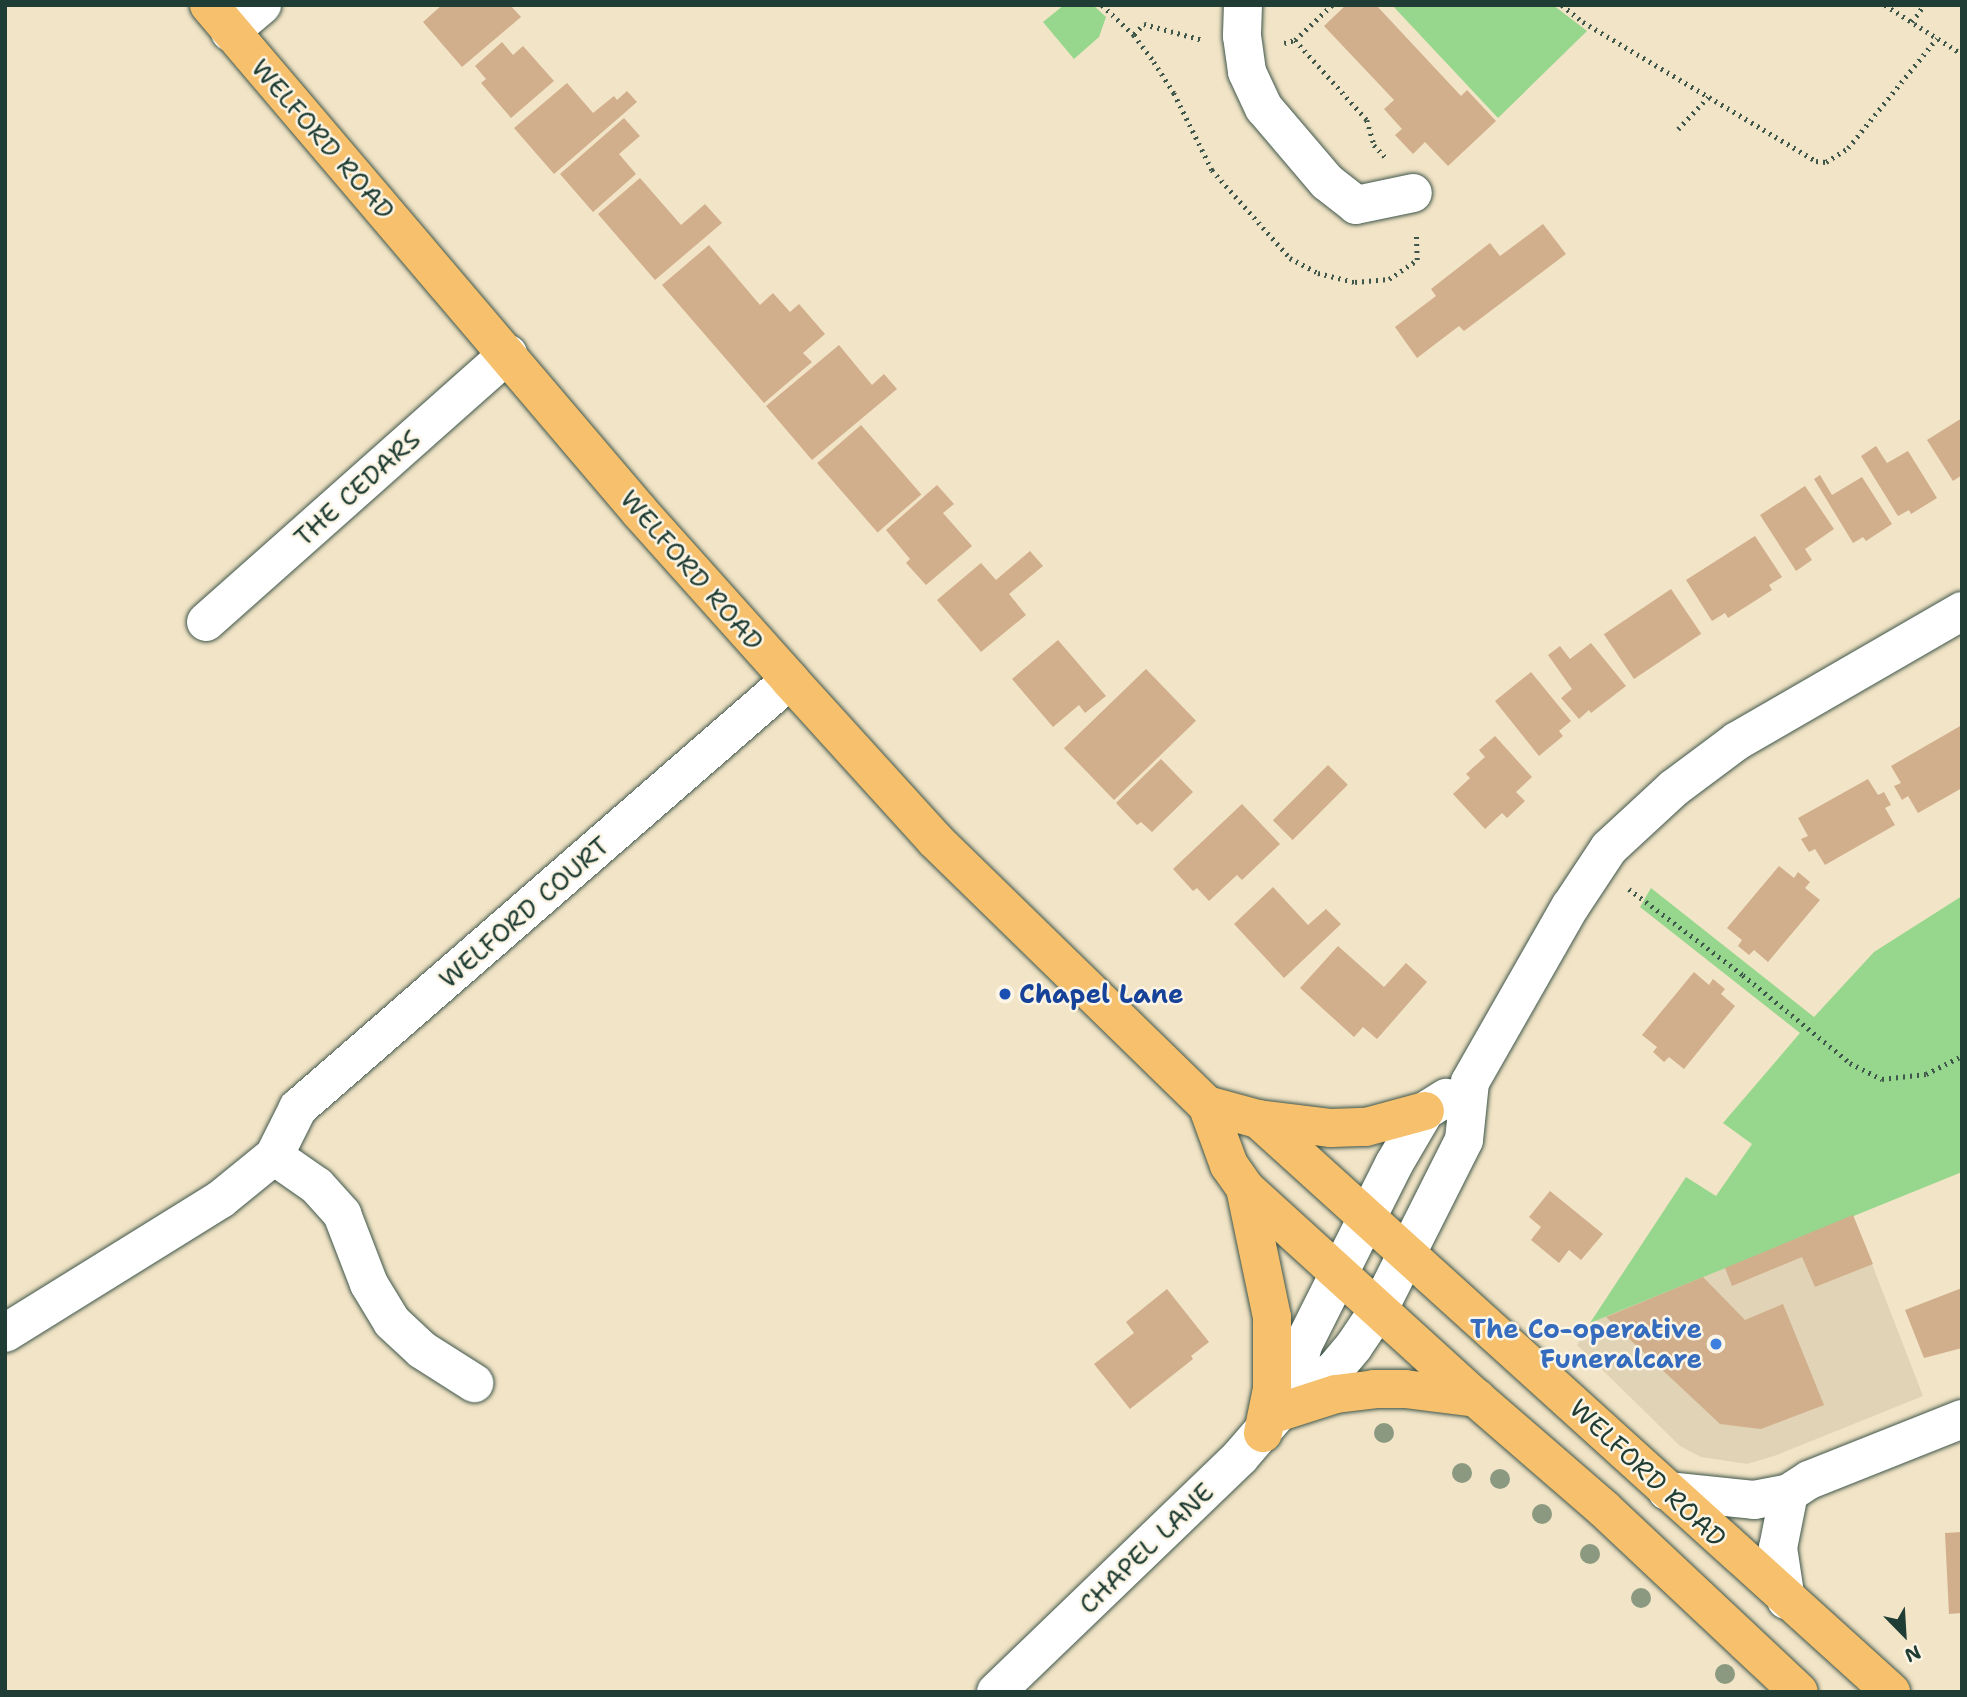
<!DOCTYPE html>
<html>
<head>
<meta charset="utf-8">
<style>
	body { margin:0 }
	#map { position:relative; width:1967px; height:1697px; overflow:hidden; background:#f2e4c6; font-family:"Shantell Sans",sans-serif }
	div>[style] { position:absolute }
	[style*='--x'] { left:calc(var(--x)*1px); top:calc(var(--y)*1px); width:calc(var(--w)*1px); rotate:calc(var(--a)*1deg) }
	.built>* { inset:0; background:#e1d3b5 }
	.green>* { inset:0; background:#97d78d }
	.building>* { inset:0; background:#d1ae8c; transform-origin:0 0 }
	.path>* { height:4.5px; margin-top:-2.25px; transform-origin:0; background:repeating-linear-gradient(90deg,#3f564a 0 2px,transparent 0 7px) }
	.roads { filter:drop-shadow(0 0 2px #3f564a) drop-shadow(0 0 2px #3f564a) }
	.minor>* { height:38px; margin:-19px; padding:0 19px; transform-origin:19px; border-radius:19px; background:#fff }
	.tertiary>* { height:38px; margin:-19px; padding:0 19px; transform-origin:19px; border-radius:19px; background:#fff }
	.primary>* { height:38px; margin:-19px; padding:0 19px; transform-origin:19px; border-radius:19px; background:#f7c06c }
	.trees>* { width:20px; height:20px; margin:-10px; border-radius:50%; background:#8b9980 }
	.dots>* { width:19px; height:19px; translate:-50% -50%; box-sizing:border-box; border:4px solid #fcf5e5; border-radius:50% }
	span { translate:-50% -50%; white-space:nowrap; text-align:center; line-height:1.15; -webkit-text-stroke:5px #fcf5e5; paint-order:stroke }
	.street-label { font-size:26px; color:#1f3d34 }
	.transit-label { font-size:26px; color:#164399; font-weight:700 }
	.left { translate:0 -50%; text-align:left }
	.shop-label { font-size:26px; color:#366cbe; font-weight:700 }
	.right { translate:-100% -50%; text-align:right }
	.frame { position:absolute; inset:0; border:7px solid #1f3d34; pointer-events:none }
	.north { position:absolute; left:1869px; top:1599px; width:70px; height:70px; -webkit-text-stroke:5px #fcf5e5; paint-order:stroke; rotate:156deg; font-size:19px; font-weight:700; line-height:28px; text-align:center; color:#1f3d34 }
	.north::after { content:''; display:block; margin:auto; width:24px; height:32px; background:#1f3d34; clip-path:polygon(50% 0,100% 100%,50% 72%,0 100%) }
</style>
</head>
<body>
<div id="map">
	<div class="built">
		<i style="clip-path:polygon(1853px 1215px,1923px 1396px,1777px 1455px,1747px 1464px,1721px 1460px,1701px 1457px,1680px 1446px,1577px 1345px,1590px 1323px)"></i>
	</div>
	<div class="green">
		<i style="clip-path:polygon(1064px 5px,1093px 5px,1106px 17px,1099px 37px,1074px 59px,1043px 22px)"></i>
		<i style="clip-path:polygon(1392px 5px,1553px 5px,1587px 31px,1498px 118px)"></i>
		<i style="clip-path:polygon(1651px 888px,1814px 1017px,1874px 952px,1962px 896px,1962px 1172px,1590px 1323px,1686px 1177px,1716px 1196px,1752px 1144px,1723px 1123px,1800px 1033px,1640px 907px)"></i>
	</div>
	<div class="building">
		<i style="clip-path:polygon(442px 5px,510px 5px,521px 17px,462px 67px,423px 22px)"></i>
		<i style="clip-path:polygon(1346px 5px,1376px 5px,1461px 96px,1467px 90px,1496px 121px,1448px 166px,1425px 142px,1413px 154px,1395px 135px,1402px 129px,1384px 109px,1394px 100px,1324px 26px)"></i>
		<i style="clip-path:polygon(502px 42px,513px 55px,523px 46px,554px 81px,511px 118px,481px 83px,486px 79px,475px 66px)"></i>
		<i style="clip-path:polygon(567px 83px,593px 113px,614px 96px,617px 100px,627px 91px,637px 102px,554px 174px,514px 128px)"></i>
		<i style="clip-path:polygon(624px 118px,640px 136px,619px 154px,636px 174px,593px 212px,560px 174px)"></i>
		<i style="clip-path:polygon(640px 178px,681px 225px,705px 204px,722px 223px,655px 280px,598px 214px)"></i>
		<i style="clip-path:polygon(1543px 224px,1566px 254px,1464px 331px,1459px 326px,1417px 358px,1395px 327px,1436px 296px,1431px 289px,1490px 243px,1500px 256px)"></i>
		<i style="clip-path:polygon(709px 245px,760px 305px,773px 293px,790px 312px,799px 304px,825px 334px,803px 353px,812px 362px,764px 403px,662px 285px)"></i>
		<i style="clip-path:polygon(839px 345px,872px 385px,884px 374px,897px 389px,812px 460px,766px 406px)"></i>
		<i style="clip-path:polygon(1962px 418px,1962px 475px,1953px 481px,1927px 440px)"></i>
		<i style="left:861px;top:425px;width:92px;height:58px;rotate:49deg"></i>
		<i style="clip-path:polygon(1876px 446px,1887px 463px,1908px 451px,1937px 498px,1911px 514px,1909px 510px,1898px 516px,1861px 456px)"></i>
		<i style="clip-path:polygon(1820px 475px,1832px 495px,1862px 477px,1892px 524px,1866px 541px,1863px 537px,1853px 543px,1814px 479px)"></i>
		<i style="clip-path:polygon(937px 485px,954px 504px,943px 513px,972px 546px,926px 585px,906px 563px,910px 559px,886px 530px)"></i>
		<i style="clip-path:polygon(1805px 486px,1834px 529px,1805px 549px,1812px 560px,1796px 571px,1760px 515px)"></i>
		<i style="clip-path:polygon(1755px 536px,1782px 577px,1769px 585px,1772px 590px,1728px 618px,1725px 613px,1712px 621px,1686px 580px)"></i>
		<i style="clip-path:polygon(1030px 551px,1043px 566px,1009px 594px,1026px 615px,981px 652px,937px 600px,981px 563px,996px 580px)"></i>
		<i style="left:1671px;top:589px;width:54px;height:81px;rotate:56deg"></i>
		<i style="clip-path:polygon(1058px 640px,1106px 696px,1085px 713px,1079px 705px,1053px 727px,1012px 679px)"></i>
		<i style="clip-path:polygon(1591px 643px,1626px 686px,1591px 713px,1589px 710px,1579px 719px,1561px 698px,1572px 689px,1548px 655px,1560px 646px,1570px 659px)"></i>
		<i style="left:1146px;top:669px;width:72px;height:114px;rotate:46deg"></i>
		<i style="clip-path:polygon(1531px 672px,1571px 721px,1559px 731px,1563px 736px,1539px 756px,1495px 701px)"></i>
		<i style="clip-path:polygon(1962px 725px,1962px 788px,1918px 813px,1908px 796px,1902px 800px,1894px 786px,1901px 783px,1891px 766px)"></i>
		<i style="clip-path:polygon(1495px 736px,1532px 777px,1516px 792px,1525px 801px,1507px 818px,1502px 813px,1485px 829px,1453px 794px,1470px 778px,1466px 774px,1485px 757px,1479px 750px)"></i>
		<i style="clip-path:polygon(1161px 759px,1193px 792px,1152px 832px,1141px 822px,1137px 825px,1116px 803px)"></i>
		<i style="left:1328px;top:765px;width:28px;height:78px;rotate:45deg"></i>
		<i style="clip-path:polygon(1868px 779px,1878px 795px,1884px 792px,1891px 805px,1885px 808px,1895px 825px,1825px 865px,1815px 849px,1809px 852px,1801px 839px,1808px 836px,1798px 818px)"></i>
		<i style="clip-path:polygon(1242px 804px,1280px 844px,1242px 880px,1237px 875px,1209px 901px,1197px 888px,1193px 891px,1173px 869px)"></i>
		<i style="clip-path:polygon(1779px 866px,1794px 878px,1798px 872px,1810px 882px,1805px 888px,1820px 900px,1768px 962px,1754px 950px,1749px 955px,1738px 946px,1742px 940px,1727px 928px)"></i>
		<i style="clip-path:polygon(1273px 887px,1308px 925px,1326px 909px,1341px 924px,1284px 978px,1234px 924px)"></i>
		<i style="clip-path:polygon(1338px 946px,1384px 987px,1406px 963px,1427px 982px,1377px 1039px,1363px 1027px,1354px 1037px,1300px 988px)"></i>
		<i style="clip-path:polygon(1694px 972px,1709px 985px,1713px 979px,1725px 989px,1721px 994px,1735px 1006px,1684px 1069px,1669px 1057px,1664px 1062px,1653px 1052px,1657px 1047px,1642px 1035px)"></i>
		<i style="clip-path:polygon(1550px 1191px,1603px 1234px,1581px 1260px,1569px 1250px,1559px 1263px,1531px 1240px,1541px 1227px,1529px 1217px)"></i>
		<i style="clip-path:polygon(1853px 1215px,1873px 1264px,1815px 1287px,1802px 1257px,1732px 1286px,1725px 1268px)"></i>
		<i style="clip-path:polygon(1703px 1277px,1745px 1320px,1783px 1304px,1824px 1405px,1761px 1429px,1720px 1424px,1606px 1317px)"></i>
		<i style="clip-path:polygon(1962px 1288px,1962px 1348px,1924px 1358px,1905px 1310px)"></i>
		<i style="clip-path:polygon(1167px 1289px,1209px 1342px,1191px 1356px,1193px 1359px,1130px 1409px,1094px 1364px,1134px 1333px,1126px 1322px)"></i>
		<i style="clip-path:polygon(1962px 1532px,1962px 1613px,1949px 1614px,1945px 1533px)"></i>
	</div>
	<div class="path">
		<i style="--x:1102;--y:5;--w:44;--a:43.2"></i>
		<i style="--x:1134;--y:35;--w:34;--a:53"></i>
		<i style="--x:1154;--y:62;--w:37;--a:57"></i>
		<i style="--x:1174;--y:93;--w:86;--a:63.7"></i>
		<i style="--x:1212;--y:170;--w:118;--a:48.4"></i>
		<i style="--x:1290;--y:258;--w:32;--a:28"></i>
		<i style="--x:1318;--y:273;--w:38;--a:14"></i>
		<i style="--x:1355;--y:282;--w:34;--a:-5"></i>
		<i style="--x:1389;--y:279;--w:34;--a:-34"></i>
		<i style="--x:1417;--y:260;--w:27;--a:-92"></i>
		<i style="--x:1562;--y:5;--w:27;--a:39"></i>
		<i style="--x:1583;--y:22;--w:271;--a:30.8"></i>
		<i style="--x:1816;--y:161;--w:10;--a:6"></i>
		<i style="--x:1826;--y:162;--w:26;--a:-32"></i>
		<i style="--x:1848;--y:148;--w:141;--a:-51"></i>
		<i style="--x:1885;--y:5;--w:91;--a:32.5"></i>
		<i style="--x:1912;--y:22;--w:21;--a:-55"></i>
		<i style="--x:1134;--y:34;--w:14;--a:-45"></i>
		<i style="--x:1144;--y:24;--w:61;--a:15.2"></i>
		<i style="--x:1295;--y:40;--w:108;--a:48"></i>
		<i style="--x:1367;--y:120;--w:26;--a:74"></i>
		<i style="--x:1374;--y:145;--w:16;--a:47"></i>
		<i style="--x:1284;--y:43;--w:11;--a:-15"></i>
		<i style="--x:1295;--y:40;--w:51;--a:-43.4"></i>
		<i style="--x:1678;--y:129;--w:44;--a:-46.8"></i>
		<i style="--x:1629;--y:889;--w:143;--a:37"></i>
		<i style="--x:1743;--y:975;--w:139;--a:39.4"></i>
		<i style="--x:1850;--y:1063;--w:36;--a:27"></i>
		<i style="--x:1882;--y:1079;--w:44;--a:-6.5"></i>
		<i style="--x:1926;--y:1074;--w:40;--a:-26.6"></i>
	</div>
	<div class="roads">
		<div class="minor">
			<i style="--x:1243;--y:5;--w:31;--a:92"></i>
			<i style="--x:1242;--y:36;--w:36;--a:82"></i>
			<i style="--x:1247;--y:72;--w:40;--a:65"></i>
			<i style="--x:1264;--y:108;--w:97;--a:49.6"></i>
			<i style="--x:1327;--y:182;--w:37;--a:38"></i>
			<i style="--x:1356;--y:205;--w:58;--a:-11.9"></i>
			<i style="--x:230;--y:32;--w:42;--a:-40.2"></i>
			<i style="--x:206;--y:622;--w:404;--a:-41.6"></i>
			<i style="--x:274;--y:1156;--w:52;--a:34.9"></i>
			<i style="--x:317;--y:1186;--w:38;--a:48"></i>
			<i style="--x:342;--y:1214;--w:75;--a:68.9"></i>
			<i style="--x:369;--y:1284;--w:44;--a:58.8"></i>
			<i style="--x:392;--y:1322;--w:41;--a:43"></i>
			<i style="--x:422;--y:1350;--w:62;--a:32.4"></i>
			<i style="--x:5;--y:1333;--w:254;--a:-31.8"></i>
			<i style="--x:221;--y:1199;--w:68;--a:-39.1"></i>
			<i style="--x:274;--y:1156;--w:54;--a:-63.4"></i>
			<i style="--x:298;--y:1108;--w:652;--a:-41.02"></i>
			<i style="--x:1667;--y:1491;--w:87;--a:5.9"></i>
			<i style="--x:1754;--y:1500;--w:36;--a:-11"></i>
			<i style="--x:1789;--y:1493;--w:24;--a:-33"></i>
			<i style="--x:1809;--y:1480;--w:165;--a:-21.7"></i>
			<i style="--x:1786;--y:1600;--w:53;--a:-98.7"></i>
			<i style="--x:1778;--y:1548;--w:56;--a:-78.7"></i>
		</div>
		<div class="tertiary">
			<i style="--x:1290;--y:1399;--w:56;--a:-76.5"></i>
			<i style="--x:1303;--y:1345;--w:203;--a:-63.3"></i>
			<i style="--x:1394;--y:1164;--w:61;--a:-59.7"></i>
			<i style="--x:1425;--y:1111;--w:25;--a:-32"></i>
			<i style="--x:996;--y:1692;--w:339;--a:-43.9"></i>
			<i style="--x:1240;--y:1457;--w:77;--a:-49.2"></i>
			<i style="--x:1290;--y:1399;--w:53;--a:-33.4"></i>
			<i style="--x:1334;--y:1370;--w:31;--a:-50"></i>
			<i style="--x:1354;--y:1346;--w:45;--a:-56"></i>
			<i style="--x:1379;--y:1309;--w:189;--a:-63.3"></i>
			<i style="--x:1464;--y:1140;--w:58;--a:-84.1"></i>
			<i style="--x:1470;--y:1082;--w:202;--a:-60.3"></i>
			<i style="--x:1570;--y:907;--w:71;--a:-56.5"></i>
			<i style="--x:1609;--y:848;--w:88;--a:-42.7"></i>
			<i style="--x:1674;--y:788;--w:79;--a:-36.7"></i>
			<i style="--x:1737;--y:741;--w:260;--a:-30"></i>
		</div>
		<div class="primary">
			<i style="--x:209;--y:5;--w:665;--a:49.63"></i>
			<i style="--x:640;--y:512;--w:225;--a:48.2"></i>
			<i style="--x:790;--y:680;--w:216;--a:47.8"></i>
			<i style="--x:935;--y:840;--w:380;--a:44.3"></i>
			<i style="--x:1207;--y:1105;--w:64;--a:69.9"></i>
			<i style="--x:1229;--y:1165;--w:28;--a:55"></i>
			<i style="--x:1245;--y:1188;--w:312;--a:42.3"></i>
			<i style="--x:1476;--y:1398;--w:169;--a:40.9"></i>
			<i style="--x:1604;--y:1509;--w:267;--a:43.2"></i>
			<i style="--x:1207;--y:1105;--w:53;--a:15.4"></i>
			<i style="--x:1258;--y:1119;--w:854;--a:42.15"></i>
			<i style="--x:1258;--y:1119;--w:74;--a:7"></i>
			<i style="--x:1331;--y:1128;--w:35;--a:-2"></i>
			<i style="--x:1366;--y:1127;--w:61;--a:-15.2"></i>
			<i style="--x:1245;--y:1188;--w:132;--a:78.2"></i>
			<i style="--x:1272;--y:1317;--w:72;--a:90"></i>
			<i style="--x:1272;--y:1389;--w:45;--a:101.6"></i>
			<i style="--x:1280;--y:1412;--w:59;--a:-17.8"></i>
			<i style="--x:1336;--y:1394;--w:38;--a:-7"></i>
			<i style="--x:1374;--y:1389;--w:31;--a:0"></i>
			<i style="--x:1405;--y:1389;--w:72;--a:7.2"></i>
		</div>
	</div>
	<div class="trees">
		<i style="left:1384px;top:1433px"></i>
		<i style="left:1462px;top:1473px"></i>
		<i style="left:1500px;top:1479px"></i>
		<i style="left:1542px;top:1514px"></i>
		<i style="left:1590px;top:1554px"></i>
		<i style="left:1641px;top:1598px"></i>
		<i style="left:1725px;top:1674px"></i>
	</div>
	<div class="dots">
		<i style="left:1005px;top:994px;background:#1a4fb4"></i>
		<i style="left:1716px;top:1344px;background:#3f7fe0"></i>
	</div>
	<div class="street-label">
		<span style="left:323px;top:139px;rotate:49deg">WELFORD ROAD</span>
		<span style="left:357px;top:488px;rotate:-42deg">THE CEDARS</span>
		<span style="left:692px;top:570px;rotate:49deg">WELFORD ROAD</span>
		<span style="left:524px;top:912px;rotate:-41deg">WELFORD COURT</span>
		<span style="left:1648px;top:1473px;rotate:43deg">WELFORD ROAD</span>
		<span style="left:1146px;top:1548px;rotate:-44deg">CHAPEL LANE</span>
	</div>
	<div class="transit-label">
		<span class="left" style="left:1019px;top:994px">Chapel Lane</span>
	</div>
	<div class="shop-label">
		<span class="right" style="left:1702px;top:1344px">The Co-operative<br>Funeralcare</span>
	</div>
	<div class="frame"></div>
	<div class="north">N</div>
</div>
</body>
</html>
